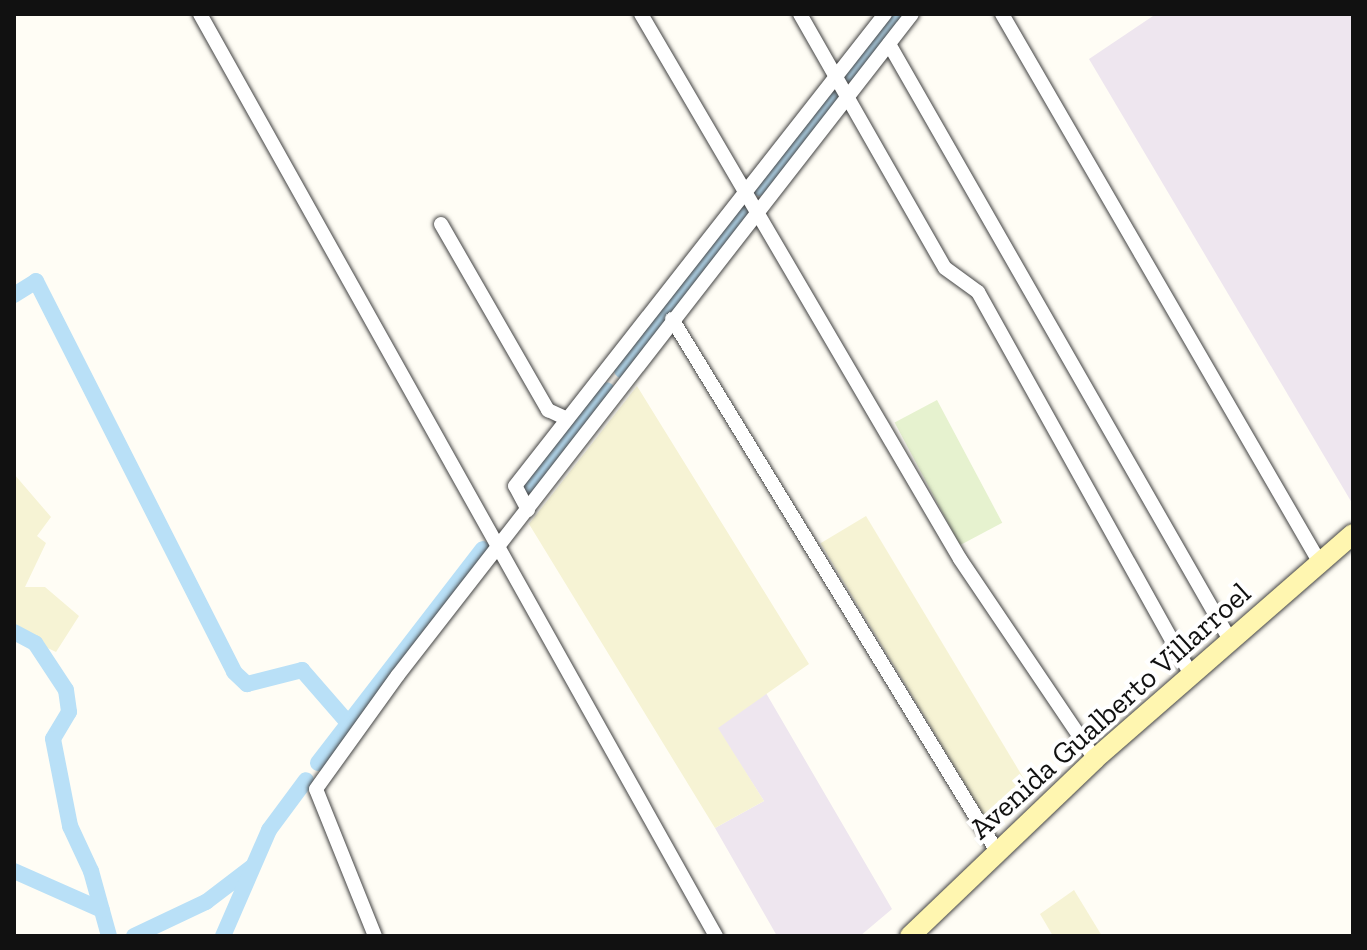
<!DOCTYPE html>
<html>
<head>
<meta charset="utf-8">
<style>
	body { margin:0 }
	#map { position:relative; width:1367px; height:950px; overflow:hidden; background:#fffdf5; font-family:"Zilla Slab",serif }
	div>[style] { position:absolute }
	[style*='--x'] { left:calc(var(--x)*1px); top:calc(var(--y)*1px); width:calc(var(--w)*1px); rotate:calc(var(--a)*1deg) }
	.industrial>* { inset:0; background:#eee6ef }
	.farmland>* { inset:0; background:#f6f3d4; transform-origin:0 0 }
	.pitch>* { inset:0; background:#e6f2cf; transform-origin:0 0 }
	.canal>* { height:16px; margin:-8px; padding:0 8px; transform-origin:8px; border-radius:8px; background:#b9e0f7 }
	.roads { filter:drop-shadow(0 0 2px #444) drop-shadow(0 0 2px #444) }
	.street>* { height:14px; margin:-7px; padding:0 7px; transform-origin:7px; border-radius:7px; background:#fff }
	.secondary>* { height:20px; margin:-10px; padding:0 10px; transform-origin:10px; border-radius:10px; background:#fff6b0 }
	span { translate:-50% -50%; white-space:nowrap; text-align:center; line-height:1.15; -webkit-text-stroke:8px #fff; paint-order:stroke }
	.street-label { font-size:30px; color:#111 }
	.frame { position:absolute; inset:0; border:16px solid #111; pointer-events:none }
</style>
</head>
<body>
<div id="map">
	<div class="industrial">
		<i style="clip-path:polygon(1156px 14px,1353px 14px,1352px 503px,1089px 59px)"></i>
		<i style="clip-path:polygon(766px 693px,892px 909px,860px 936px,777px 936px,715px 828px,764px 801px,717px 728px)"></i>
	</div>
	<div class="farmland">
		<i style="clip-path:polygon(637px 386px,809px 664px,718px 728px,764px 801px,715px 828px,529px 524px)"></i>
		<i style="clip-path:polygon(14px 474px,51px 517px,37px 536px,46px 543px,25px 587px,45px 587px,79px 616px,56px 652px,14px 632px)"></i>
		<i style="left:866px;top:516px;width:318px;height:53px;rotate:59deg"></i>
		<i style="clip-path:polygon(1074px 890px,1102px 936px,1053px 936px,1040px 914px)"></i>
	</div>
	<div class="pitch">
		<i style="left:937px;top:400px;width:139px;height:48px;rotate:62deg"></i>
	</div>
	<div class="canal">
		<i style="--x:849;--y:74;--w:76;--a:-52.5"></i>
		<i style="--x:759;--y:188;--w:120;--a:-51.8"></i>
		<i style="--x:14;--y:295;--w:26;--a:-32"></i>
		<i style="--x:36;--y:281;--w:438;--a:63.1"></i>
		<i style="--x:234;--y:672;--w:18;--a:43"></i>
		<i style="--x:247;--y:684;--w:57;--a:-14.3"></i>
		<i style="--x:302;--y:670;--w:72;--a:49"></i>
		<i style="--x:622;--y:370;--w:204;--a:-53.2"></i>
		<i style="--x:530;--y:489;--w:125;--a:-52.1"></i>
		<i style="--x:14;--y:632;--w:24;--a:28"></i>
		<i style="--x:35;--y:643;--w:56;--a:56.6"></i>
		<i style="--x:66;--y:690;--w:22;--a:82"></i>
		<i style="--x:69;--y:712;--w:31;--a:121"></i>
		<i style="--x:53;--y:739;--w:89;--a:78.9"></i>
		<i style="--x:70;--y:826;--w:50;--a:65"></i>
		<i style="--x:91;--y:871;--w:67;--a:74.5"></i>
		<i style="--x:318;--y:763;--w:270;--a:-52.4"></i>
		<i style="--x:14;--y:871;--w:96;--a:23.9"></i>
		<i style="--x:134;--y:936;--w:80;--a:-25.3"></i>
		<i style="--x:206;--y:902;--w:58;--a:-37.3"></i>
		<i style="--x:223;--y:936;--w:116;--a:-66.5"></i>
		<i style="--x:269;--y:830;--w:62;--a:-53.5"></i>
	</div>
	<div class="roads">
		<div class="street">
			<i style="--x:200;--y:14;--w:1057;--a:60.77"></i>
			<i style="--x:641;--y:14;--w:631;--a:59.66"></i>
			<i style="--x:960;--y:559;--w:241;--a:56"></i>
			<i style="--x:800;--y:14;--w:292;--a:60.3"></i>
			<i style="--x:945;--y:268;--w:41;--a:36"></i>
			<i style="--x:978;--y:292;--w:437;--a:60.9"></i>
			<i style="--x:1002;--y:14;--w:634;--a:59.92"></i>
			<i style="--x:889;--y:44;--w:687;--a:60.22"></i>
			<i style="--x:441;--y:224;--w:215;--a:60.1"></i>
			<i style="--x:548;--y:410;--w:21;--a:25"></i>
			<i style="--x:672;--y:319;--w:626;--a:58.6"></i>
			<i style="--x:528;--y:510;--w:27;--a:-118"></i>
			<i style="--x:515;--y:486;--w:600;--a:-51.91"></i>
			<i style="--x:375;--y:936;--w:158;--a:-111.9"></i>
			<i style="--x:316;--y:789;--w:140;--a:-54.3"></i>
			<i style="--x:398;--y:675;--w:837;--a:-52.13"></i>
		</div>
		<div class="secondary">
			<i style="--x:910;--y:936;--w:256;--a:-43.7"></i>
			<i style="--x:1095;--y:759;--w:342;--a:-41.1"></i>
		</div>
	</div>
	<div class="street-label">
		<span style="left:1110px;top:711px;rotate:-42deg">Avenida Gualberto Villarroel</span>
	</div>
	<div class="frame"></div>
</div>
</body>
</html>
